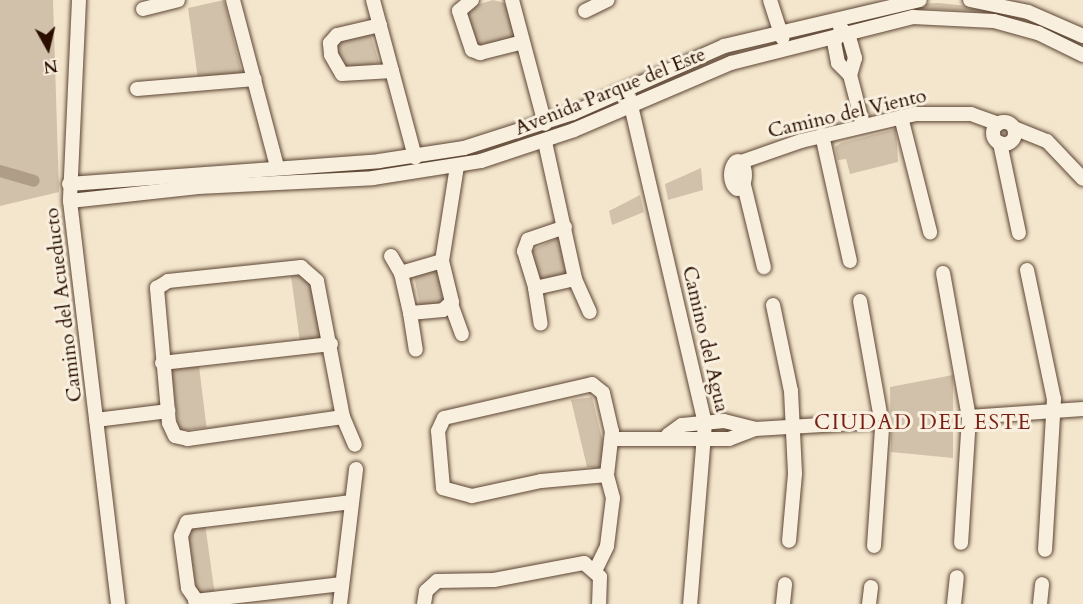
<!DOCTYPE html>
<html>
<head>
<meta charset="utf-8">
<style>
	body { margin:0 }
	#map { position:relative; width:1083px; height:604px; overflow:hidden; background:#f4e6cd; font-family:Cardo,serif }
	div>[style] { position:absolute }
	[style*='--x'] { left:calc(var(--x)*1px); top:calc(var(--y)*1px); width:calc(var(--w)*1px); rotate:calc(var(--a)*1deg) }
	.green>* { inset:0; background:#d2c1aa; transform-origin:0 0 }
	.canal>* { height:12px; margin:-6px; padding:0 6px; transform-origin:6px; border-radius:6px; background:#af9d87 }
	.roads { filter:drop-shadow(0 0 2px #5c4533) drop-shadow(0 0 2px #5c4533) }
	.minor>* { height:14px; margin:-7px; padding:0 7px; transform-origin:7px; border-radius:7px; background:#f8efde }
	.minor>.ring { margin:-7px; padding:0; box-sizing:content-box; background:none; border:14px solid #f8efde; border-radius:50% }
	span { translate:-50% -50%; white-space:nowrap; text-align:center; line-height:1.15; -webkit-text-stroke:6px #f8efde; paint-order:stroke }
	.street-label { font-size:20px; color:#2a0f00 }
	.neighbourhood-label { font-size:21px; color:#7a1f14; letter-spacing:1.5px }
	.north { position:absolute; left:18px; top:18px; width:60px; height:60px; -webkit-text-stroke:4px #f8efde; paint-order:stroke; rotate:172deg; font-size:16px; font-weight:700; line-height:24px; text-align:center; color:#2a0f00 }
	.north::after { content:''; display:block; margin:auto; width:21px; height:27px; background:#2a0f00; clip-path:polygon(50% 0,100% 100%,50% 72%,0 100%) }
</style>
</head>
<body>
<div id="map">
	<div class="green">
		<i style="clip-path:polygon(0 0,53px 0,59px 192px,0 206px)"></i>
		<i style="clip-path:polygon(224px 0,242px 74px,198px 79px,188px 8px)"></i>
		<i style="clip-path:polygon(493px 0,508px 4px,515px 37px,475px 46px,465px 16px,470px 7px)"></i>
		<i style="clip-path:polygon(939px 3px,977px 7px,997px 12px,913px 8px,913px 4px)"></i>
		<i style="clip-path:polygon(370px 32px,379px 63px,346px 68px,337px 63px,335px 40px)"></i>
		<i style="clip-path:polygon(764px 40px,640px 96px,635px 94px,658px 79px)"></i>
		<i style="clip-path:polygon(616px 102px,522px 143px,459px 160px,359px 174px,80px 190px,358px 170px,450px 157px,527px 136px)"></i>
		<i style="clip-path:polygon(896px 129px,898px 162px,850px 174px,846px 159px,838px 160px,835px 147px,841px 143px)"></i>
		<i style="clip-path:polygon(701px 168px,703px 190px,668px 200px,665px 184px)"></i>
		<i style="clip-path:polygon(640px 195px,644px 212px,612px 225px,609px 211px)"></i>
		<i style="clip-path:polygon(562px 236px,571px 274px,540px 283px,532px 250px)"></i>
		<i style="left:437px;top:268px;width:36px;height:24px;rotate:79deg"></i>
		<i style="clip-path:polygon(306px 273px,313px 277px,323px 337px,300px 342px,291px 276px)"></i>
		<i style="left:199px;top:366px;width:62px;height:28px;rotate:83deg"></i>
		<i style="clip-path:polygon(953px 375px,953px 458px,891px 452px,890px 387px)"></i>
		<i style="clip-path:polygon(592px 397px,604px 447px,600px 468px,587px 467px,571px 400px)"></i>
		<i style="left:205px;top:524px;width:68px;height:18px;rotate:82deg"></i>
	</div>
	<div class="canal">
		<i style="--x:0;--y:171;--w:35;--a:16"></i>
	</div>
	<div class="roads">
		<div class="minor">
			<i style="--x:79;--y:0;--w:201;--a:92.6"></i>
			<i style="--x:70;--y:201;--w:406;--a:83.2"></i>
			<i style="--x:233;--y:0;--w:173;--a:75.2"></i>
			<i style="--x:373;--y:0;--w:163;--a:75"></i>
			<i style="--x:472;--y:0;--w:17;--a:140"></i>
			<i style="--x:459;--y:11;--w:41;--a:71.6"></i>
			<i style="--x:472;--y:50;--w:9;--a:21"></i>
			<i style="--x:480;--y:53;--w:44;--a:-14.3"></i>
			<i style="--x:512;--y:0;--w:128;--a:75.1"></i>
			<i style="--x:770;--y:0;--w:40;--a:72"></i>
			<i style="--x:970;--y:0;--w:59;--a:11.7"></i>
			<i style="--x:1028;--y:12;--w:60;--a:23.6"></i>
			<i style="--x:143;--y:9;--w:36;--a:-14"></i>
			<i style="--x:585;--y:11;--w:25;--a:-26"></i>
			<i style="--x:380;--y:25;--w:44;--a:166.9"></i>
			<i style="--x:337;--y:35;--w:11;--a:131"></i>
			<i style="--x:330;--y:43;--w:12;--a:85"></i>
			<i style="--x:331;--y:55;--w:22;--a:60"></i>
			<i style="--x:342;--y:74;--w:50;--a:-3.4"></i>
			<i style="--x:840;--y:27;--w:13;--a:48"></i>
			<i style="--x:849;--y:37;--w:22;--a:74"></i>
			<i style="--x:855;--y:58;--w:18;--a:106"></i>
			<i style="--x:841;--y:31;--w:13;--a:122"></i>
			<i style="--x:834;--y:42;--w:21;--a:79"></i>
			<i style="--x:838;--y:63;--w:17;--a:45"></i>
			<i style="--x:850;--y:75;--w:52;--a:75.4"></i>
			<i style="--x:137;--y:89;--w:118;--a:-4.8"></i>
			<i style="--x:629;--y:97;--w:335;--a:76.9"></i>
			<i style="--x:705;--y:423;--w:182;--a:94.7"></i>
			<i style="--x:901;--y:117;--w:119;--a:75.8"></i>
			<i class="ring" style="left:993px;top:122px;width:8px;height:8px"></i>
			<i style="--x:1014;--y:128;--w:35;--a:22"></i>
			<i style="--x:1047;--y:141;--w:52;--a:46.5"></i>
			<i style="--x:822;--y:135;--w:129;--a:77.5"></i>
			<i style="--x:545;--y:142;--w:140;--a:77.6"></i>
			<i style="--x:575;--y:279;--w:36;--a:66"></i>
			<i style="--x:1000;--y:143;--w:92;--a:78.1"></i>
			<i class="ring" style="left:731px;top:161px;width:-2px;height:-2px"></i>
			<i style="--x:741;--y:162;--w:64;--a:-19.3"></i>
			<i style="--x:801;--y:141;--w:117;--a:-13.3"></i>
			<i style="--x:915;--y:114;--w:56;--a:0"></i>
			<i style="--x:971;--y:114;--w:29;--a:20"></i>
			<i style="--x:741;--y:173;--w:97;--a:76.3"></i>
			<i style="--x:69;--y:184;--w:311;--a:-4.2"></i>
			<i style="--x:379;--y:161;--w:86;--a:-8.7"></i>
			<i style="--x:464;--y:148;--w:114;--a:-17.8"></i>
			<i style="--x:573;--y:113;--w:165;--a:-23.9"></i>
			<i style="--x:724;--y:46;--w:201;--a:-13.2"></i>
			<i style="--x:70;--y:201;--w:129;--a:-6.2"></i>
			<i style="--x:198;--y:187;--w:175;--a:-2.9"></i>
			<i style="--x:373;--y:178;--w:109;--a:-8.9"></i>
			<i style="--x:481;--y:161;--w:98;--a:-18.4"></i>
			<i style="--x:574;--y:130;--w:171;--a:-23.1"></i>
			<i style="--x:731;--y:63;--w:188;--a:-14.2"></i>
			<i style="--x:913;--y:17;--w:81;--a:2.8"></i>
			<i style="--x:994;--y:21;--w:46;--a:15.3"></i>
			<i style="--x:1038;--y:33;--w:50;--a:26.1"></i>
			<i style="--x:565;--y:227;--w:39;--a:161"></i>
			<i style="--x:528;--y:240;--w:12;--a:110"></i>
			<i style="--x:524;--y:251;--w:39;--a:73"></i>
			<i style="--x:535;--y:288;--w:41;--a:-12.7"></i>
			<i style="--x:391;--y:256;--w:20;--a:60"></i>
			<i style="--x:442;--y:261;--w:43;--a:163.7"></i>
			<i style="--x:401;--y:273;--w:41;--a:77.3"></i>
			<i style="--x:410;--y:313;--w:33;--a:-5"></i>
			<i style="--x:443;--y:310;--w:12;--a:-42"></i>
			<i style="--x:452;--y:302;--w:42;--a:-103.7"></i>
			<i style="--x:442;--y:261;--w:96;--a:-81"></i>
			<i style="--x:301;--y:267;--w:21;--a:41"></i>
			<i style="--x:317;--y:281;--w:138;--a:79.2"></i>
			<i style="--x:343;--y:417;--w:157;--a:171.9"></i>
			<i style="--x:188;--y:439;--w:13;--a:-167"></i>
			<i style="--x:175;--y:436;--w:14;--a:-115"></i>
			<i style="--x:169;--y:423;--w:136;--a:-95.1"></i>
			<i style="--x:157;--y:288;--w:13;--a:-32"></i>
			<i style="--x:168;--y:281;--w:134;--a:-6"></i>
			<i style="--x:1027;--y:270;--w:132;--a:78.2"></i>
			<i style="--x:1054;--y:399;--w:151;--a:93.4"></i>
			<i style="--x:943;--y:273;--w:146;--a:79.8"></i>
			<i style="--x:969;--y:417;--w:126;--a:93.6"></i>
			<i style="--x:535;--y:288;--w:36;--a:81"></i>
			<i style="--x:860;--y:301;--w:114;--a:79.9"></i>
			<i style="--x:451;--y:304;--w:32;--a:70"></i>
			<i style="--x:773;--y:305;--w:88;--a:78.2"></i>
			<i style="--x:791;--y:391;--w:83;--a:87.2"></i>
			<i style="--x:795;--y:474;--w:67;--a:95.1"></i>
			<i style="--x:410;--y:313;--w:37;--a:81"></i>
			<i style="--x:162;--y:363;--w:170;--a:-6.4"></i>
			<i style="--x:592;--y:384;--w:14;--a:39"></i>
			<i style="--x:603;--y:393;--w:39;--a:77"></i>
			<i style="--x:612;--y:431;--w:44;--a:96.5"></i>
			<i style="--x:607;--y:475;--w:66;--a:174.8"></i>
			<i style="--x:541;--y:481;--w:71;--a:167.7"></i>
			<i style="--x:472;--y:496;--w:30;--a:-165"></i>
			<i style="--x:443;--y:488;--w:57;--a:-95"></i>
			<i style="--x:438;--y:431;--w:14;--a:-65"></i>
			<i style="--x:444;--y:418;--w:152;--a:-12.9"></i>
			<i style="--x:343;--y:417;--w:30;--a:67"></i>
			<i style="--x:969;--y:417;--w:114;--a:-4"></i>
			<i style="--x:96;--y:420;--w:73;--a:-7.1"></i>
			<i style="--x:668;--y:435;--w:17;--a:-36"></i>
			<i style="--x:682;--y:425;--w:42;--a:-5.4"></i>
			<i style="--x:724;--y:421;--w:32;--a:14"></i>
			<i style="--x:613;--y:439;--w:116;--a:0"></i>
			<i style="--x:729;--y:439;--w:28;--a:-21"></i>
			<i style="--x:755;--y:429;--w:117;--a:-3.4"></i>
			<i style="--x:874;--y:546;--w:117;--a:-86.1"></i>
			<i style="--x:596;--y:569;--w:25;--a:-64"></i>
			<i style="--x:607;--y:546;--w:48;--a:-82.9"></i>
			<i style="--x:613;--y:498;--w:24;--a:-105"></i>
			<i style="--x:195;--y:601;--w:148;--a:-6.6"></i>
			<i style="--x:199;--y:604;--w:19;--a:-125"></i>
			<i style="--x:188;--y:588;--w:52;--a:-97.7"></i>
			<i style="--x:181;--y:536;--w:15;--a:-67"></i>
			<i style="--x:187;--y:522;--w:166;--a:-6.9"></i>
			<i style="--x:340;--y:604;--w:136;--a:-83.2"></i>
			<i style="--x:424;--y:604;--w:13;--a:-81"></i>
			<i style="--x:426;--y:591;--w:15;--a:-42"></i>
			<i style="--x:437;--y:581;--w:57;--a:-1"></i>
			<i style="--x:494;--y:580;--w:92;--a:-10.7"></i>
			<i style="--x:584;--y:563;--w:21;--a:41"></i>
			<i style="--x:600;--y:577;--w:27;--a:92"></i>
			<i style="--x:783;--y:604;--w:20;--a:-84"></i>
			<i style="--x:869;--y:604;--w:17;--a:-83"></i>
			<i style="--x:954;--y:604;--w:27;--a:-84"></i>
			<i style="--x:1040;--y:604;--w:20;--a:-84"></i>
		</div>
	</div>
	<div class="street-label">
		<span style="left:610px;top:91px;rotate:-22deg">Avenida Parque del Este</span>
		<span style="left:847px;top:113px;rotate:-13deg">Camino del Viento</span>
		<span style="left:63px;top:305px;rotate:-97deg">Camino del Acueducto</span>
		<span style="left:706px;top:339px;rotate:77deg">Camino del Agua</span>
	</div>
	<div class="neighbourhood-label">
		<span style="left:923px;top:423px">CIUDAD DEL ESTE</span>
	</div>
	<div class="north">N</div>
</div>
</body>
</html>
